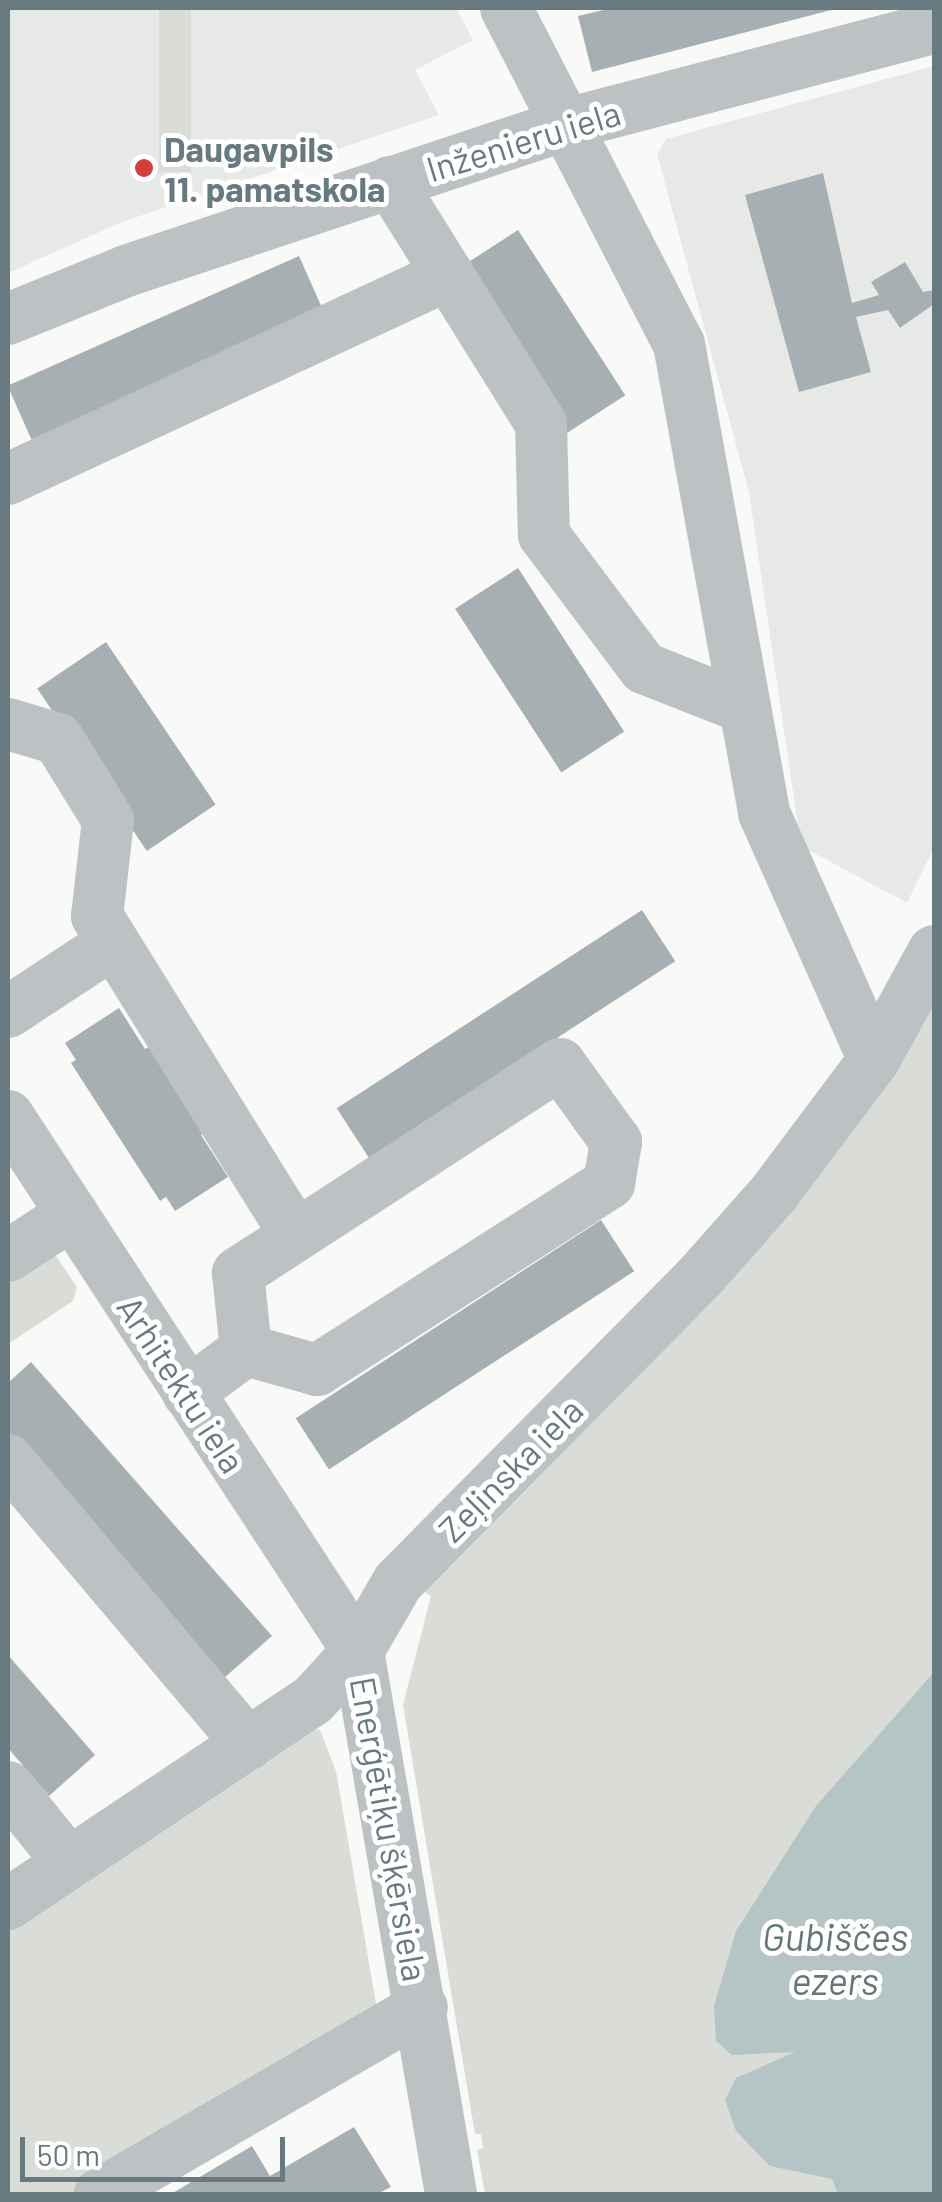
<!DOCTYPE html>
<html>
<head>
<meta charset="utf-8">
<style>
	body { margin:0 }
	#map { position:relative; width:942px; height:2202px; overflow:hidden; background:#f9f9f7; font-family:Barlow,sans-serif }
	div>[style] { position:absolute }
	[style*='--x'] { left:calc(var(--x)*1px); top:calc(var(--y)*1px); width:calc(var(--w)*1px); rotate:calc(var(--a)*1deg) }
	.built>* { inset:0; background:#e7e9e7 }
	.green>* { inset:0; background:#daddd7; transform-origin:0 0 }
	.water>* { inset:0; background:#b5c4c4 }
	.building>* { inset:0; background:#a6b0b3; transform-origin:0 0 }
	.minor>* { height:52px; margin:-26px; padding:0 26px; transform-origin:26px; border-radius:26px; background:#bcc2c4 }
	.dots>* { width:28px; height:28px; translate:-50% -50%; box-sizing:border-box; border:5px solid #fff; border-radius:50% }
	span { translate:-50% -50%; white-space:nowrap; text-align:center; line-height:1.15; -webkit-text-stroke:10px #fff; paint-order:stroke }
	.street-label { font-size:35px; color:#667a7f }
	.poi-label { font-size:35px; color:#667a7f; font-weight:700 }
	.left { translate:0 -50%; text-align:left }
	.water-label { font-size:38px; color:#627878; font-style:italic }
	.frame { position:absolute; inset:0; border:10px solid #667a7f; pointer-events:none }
	.scale { position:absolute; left:20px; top:2137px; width:265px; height:45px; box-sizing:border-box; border:5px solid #667a7f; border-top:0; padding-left:12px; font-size:30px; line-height:35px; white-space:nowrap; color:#667a7f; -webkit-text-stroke:8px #fff; paint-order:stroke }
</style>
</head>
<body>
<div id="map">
	<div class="built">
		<i style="clip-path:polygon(8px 8px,456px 8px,473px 40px,415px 70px,439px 115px,122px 222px,8px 273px)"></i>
		<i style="clip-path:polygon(934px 66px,934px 848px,907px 903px,801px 846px,749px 492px,657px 154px,666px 139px)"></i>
	</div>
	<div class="green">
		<i style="left:159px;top:8px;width:32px;height:164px"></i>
		<i style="clip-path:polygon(934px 992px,934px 2129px,915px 2194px,485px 2194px,477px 2150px,483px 2148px,481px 2134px,475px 2134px,403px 1705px,431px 1596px,417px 1587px)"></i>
		<i style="clip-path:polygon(54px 1253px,77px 1287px,73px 1301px,8px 1344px,8px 1276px)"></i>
		<i style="clip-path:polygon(303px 1728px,320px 1730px,336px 1771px,379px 2021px,82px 2194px,8px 2194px,8px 1924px)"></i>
	</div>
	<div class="water">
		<i style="clip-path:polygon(934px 1672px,934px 2194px,838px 2194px,832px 2179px,770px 2166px,736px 2131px,725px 2100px,736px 2078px,795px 2052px,732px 2055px,716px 2041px,714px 2006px,736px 1931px,816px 1806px)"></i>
	</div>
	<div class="building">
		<i style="clip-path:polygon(612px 8px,835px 8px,835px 9px,592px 72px,578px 16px)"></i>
		<i style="clip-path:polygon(823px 173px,852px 303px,879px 295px,871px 282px,905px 262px,923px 292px,934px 290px,934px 304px,900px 328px,888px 310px,856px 317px,871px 372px,799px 392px,745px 195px)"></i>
		<i style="left:518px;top:230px;width:197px;height:70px;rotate:57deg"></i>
		<i style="left:299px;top:256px;width:59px;height:319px;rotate:66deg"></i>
		<i style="left:518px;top:568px;width:195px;height:75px;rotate:57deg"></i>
		<i style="left:106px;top:642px;width:196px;height:83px;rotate:56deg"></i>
		<i style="left:642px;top:910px;width:61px;height:364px;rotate:57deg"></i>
		<i style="clip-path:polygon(119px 1008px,145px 1049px,155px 1043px,210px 1129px,201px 1135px,228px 1177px,175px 1211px,166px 1197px,160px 1201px,71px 1063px,76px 1060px,65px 1043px)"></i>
		<i style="left:601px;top:1220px;width:61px;height:364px;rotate:57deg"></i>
		<i style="clip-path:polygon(31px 1362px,272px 1636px,224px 1678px,8px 1431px,8px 1383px)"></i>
		<i style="clip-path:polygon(8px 1655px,95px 1755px,49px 1796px,8px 1748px)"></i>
		<i style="clip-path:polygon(354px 2127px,391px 2187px,377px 2194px,171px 2194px,252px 2146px,270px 2176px)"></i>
	</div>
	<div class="minor">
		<i style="--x:506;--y:8;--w:378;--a:62.8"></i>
		<i style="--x:679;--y:344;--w:477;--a:79.7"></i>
		<i style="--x:764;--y:813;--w:270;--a:66"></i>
		<i style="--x:390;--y:182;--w:285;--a:58"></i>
		<i style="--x:541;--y:424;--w:111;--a:88.5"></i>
		<i style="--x:544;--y:535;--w:166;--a:53.1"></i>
		<i style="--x:644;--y:668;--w:109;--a:21.6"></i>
		<i style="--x:8;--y:319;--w:127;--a:-22.1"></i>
		<i style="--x:126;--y:271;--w:465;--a:-18.4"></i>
		<i style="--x:567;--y:124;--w:379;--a:-14.7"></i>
		<i style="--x:8;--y:479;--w:485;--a:-24.9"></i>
		<i style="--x:8;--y:724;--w:52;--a:16.7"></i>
		<i style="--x:58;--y:739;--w:95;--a:58.3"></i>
		<i style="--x:108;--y:820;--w:97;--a:96.5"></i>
		<i style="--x:97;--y:916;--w:375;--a:58.1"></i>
		<i style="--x:8;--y:1012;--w:126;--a:-33.3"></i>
		<i style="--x:8;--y:1116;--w:639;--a:56.81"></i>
		<i style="--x:358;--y:1651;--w:551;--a:80.28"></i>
		<i style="--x:8;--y:1256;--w:77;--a:-33.3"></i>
		<i style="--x:188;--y:1393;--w:72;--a:-36.6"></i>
		<i style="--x:246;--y:1350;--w:74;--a:15.7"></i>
		<i style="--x:317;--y:1370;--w:347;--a:-32.6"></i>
		<i style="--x:609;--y:1183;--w:42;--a:-80.3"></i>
		<i style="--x:616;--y:1142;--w:96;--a:-125.7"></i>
		<i style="--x:560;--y:1064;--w:384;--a:147"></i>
		<i style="--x:238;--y:1273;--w:77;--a:84.1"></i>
		<i style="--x:8;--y:1460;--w:372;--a:49.8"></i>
		<i style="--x:8;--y:1787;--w:97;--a:51.2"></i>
		<i style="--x:8;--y:1904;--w:367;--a:-33.8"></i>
		<i style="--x:313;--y:1700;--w:67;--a:-47.4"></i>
		<i style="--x:358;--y:1651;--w:80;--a:-59.9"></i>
		<i style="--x:398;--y:1582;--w:426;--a:-45.3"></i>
		<i style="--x:698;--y:1279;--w:115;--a:-48.5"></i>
		<i style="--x:774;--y:1193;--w:166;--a:-53.1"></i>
		<i style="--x:874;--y:1060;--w:124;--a:-61.2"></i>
		<i style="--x:100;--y:2194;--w:372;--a:-30.1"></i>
	</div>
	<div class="dots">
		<i style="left:144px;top:168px;background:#d13f3f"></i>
	</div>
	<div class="street-label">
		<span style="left:523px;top:140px;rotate:-17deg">Inženieru iela</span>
		<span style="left:182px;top:1384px;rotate:57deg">Arhitektu iela</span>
		<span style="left:510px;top:1469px;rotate:-45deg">Zeļinska iela</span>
		<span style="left:390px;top:1829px;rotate:80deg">Enerģētiķu šķērsiela</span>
	</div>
	<div class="poi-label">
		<span class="left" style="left:164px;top:168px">Daugavpils<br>11. pamatskola</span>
	</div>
	<div class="water-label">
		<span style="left:835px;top:1959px">Gubiščes<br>ezers</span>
	</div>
	<div class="frame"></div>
	<div class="scale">50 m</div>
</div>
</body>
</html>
